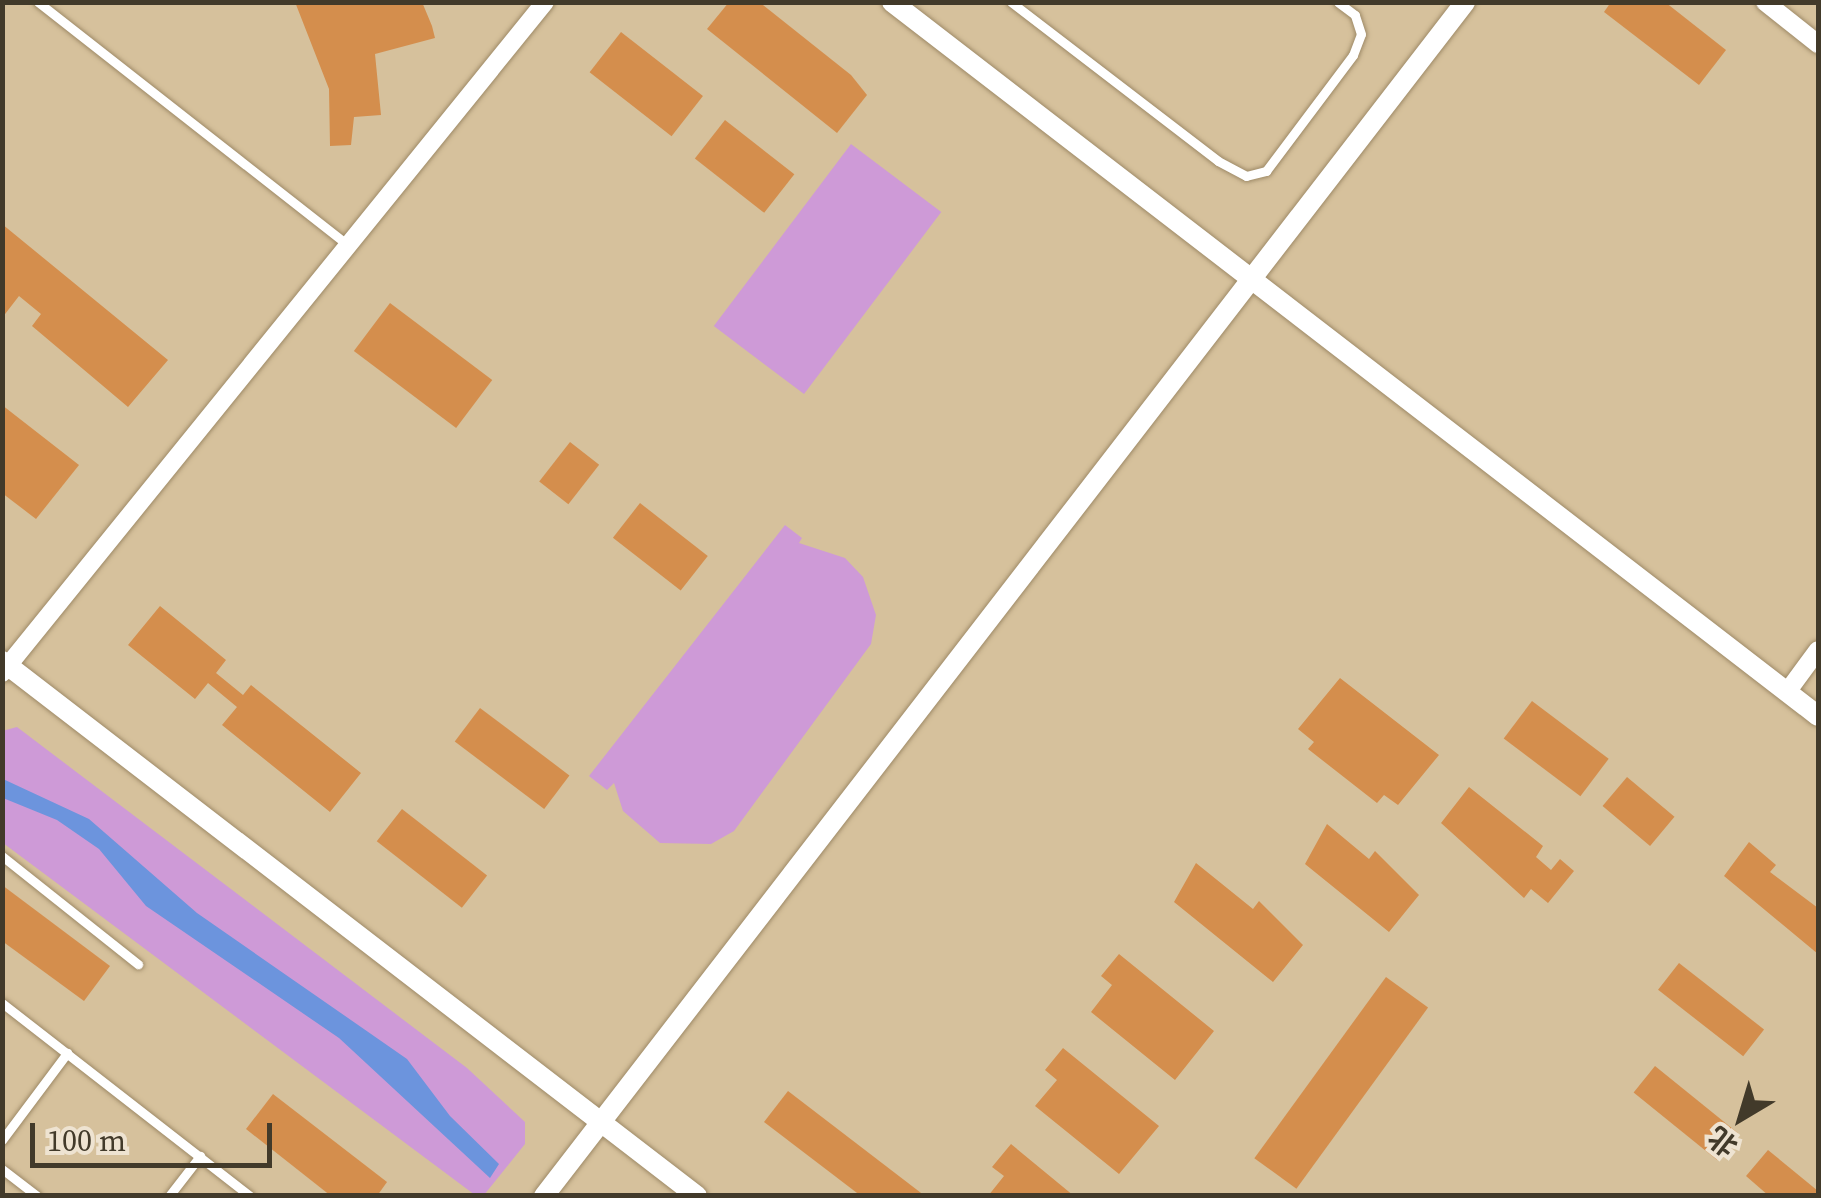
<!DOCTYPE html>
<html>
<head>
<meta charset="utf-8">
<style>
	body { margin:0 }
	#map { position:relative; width:1821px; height:1198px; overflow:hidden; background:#d6c19c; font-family:"Source Serif 4","Noto Sans SC",serif }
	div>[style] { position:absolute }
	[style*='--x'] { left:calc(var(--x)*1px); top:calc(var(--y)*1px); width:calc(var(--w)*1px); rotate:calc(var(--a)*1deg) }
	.green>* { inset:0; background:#ce9ad7; transform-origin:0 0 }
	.water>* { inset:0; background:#6c94dd }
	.building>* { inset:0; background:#d48e4d; transform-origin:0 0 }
	.roads { filter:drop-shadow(0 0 2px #9e8a67) drop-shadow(0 0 2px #9e8a67) }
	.service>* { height:9px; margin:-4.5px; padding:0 4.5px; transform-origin:4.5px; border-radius:4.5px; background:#fff }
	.minor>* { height:18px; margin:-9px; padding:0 9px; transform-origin:9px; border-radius:9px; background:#fff }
	.tertiary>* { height:20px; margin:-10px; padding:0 10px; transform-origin:10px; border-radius:10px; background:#fff }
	span { translate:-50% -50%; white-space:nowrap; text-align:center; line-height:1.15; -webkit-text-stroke:10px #eee3d1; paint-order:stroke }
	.frame { position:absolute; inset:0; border:5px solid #423a2a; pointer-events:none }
	.north { position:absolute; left:1691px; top:1068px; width:100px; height:100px; -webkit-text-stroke:8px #eee3d1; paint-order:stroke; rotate:218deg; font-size:28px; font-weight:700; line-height:40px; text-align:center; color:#423a2a }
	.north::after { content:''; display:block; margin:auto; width:35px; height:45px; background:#423a2a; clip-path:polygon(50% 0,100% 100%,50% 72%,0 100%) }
	.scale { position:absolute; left:30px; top:1123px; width:242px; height:45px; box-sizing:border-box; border:5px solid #423a2a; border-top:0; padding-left:12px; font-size:30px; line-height:35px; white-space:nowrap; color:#423a2a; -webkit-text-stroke:8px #eee3d1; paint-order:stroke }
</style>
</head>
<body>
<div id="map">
	<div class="green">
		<i style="left:851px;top:144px;width:113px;height:228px;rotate:37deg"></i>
		<i style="clip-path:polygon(785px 525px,802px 538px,799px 543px,845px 558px,863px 577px,876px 615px,871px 644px,734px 831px,711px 844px,660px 843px,623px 811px,614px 783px,607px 790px,589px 776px)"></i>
		<i style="clip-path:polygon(17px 727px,467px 1068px,525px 1122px,525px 1144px,484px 1195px,475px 1195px,3px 843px,2px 731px)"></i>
	</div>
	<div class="water">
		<i style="clip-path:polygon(3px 779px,89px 819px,197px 913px,407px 1059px,450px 1116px,499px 1164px,490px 1178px,339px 1038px,146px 906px,99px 849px,57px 820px,3px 798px)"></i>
	</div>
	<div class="building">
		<i style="clip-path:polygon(295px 2px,422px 2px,432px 26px,435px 38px,375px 54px,381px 115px,354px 117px,351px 145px,330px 146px,329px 89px)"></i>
		<i style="clip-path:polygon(729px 2px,763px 5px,851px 75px,867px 95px,837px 133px,707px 29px)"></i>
		<i style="clip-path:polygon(1611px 2px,1665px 2px,1726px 50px,1699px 85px,1604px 12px)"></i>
		<i style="left:621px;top:32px;width:104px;height:51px;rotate:38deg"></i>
		<i style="left:725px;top:120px;width:88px;height:49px;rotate:38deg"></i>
		<i style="clip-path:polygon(2px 224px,168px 360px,128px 407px,32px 326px,41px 314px,19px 296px,2px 318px)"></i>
		<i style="left:390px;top:303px;width:128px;height:60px;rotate:37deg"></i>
		<i style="clip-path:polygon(2px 405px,79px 465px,36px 519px,2px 493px)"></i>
		<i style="left:570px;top:442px;width:37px;height:50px;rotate:38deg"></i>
		<i style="left:640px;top:503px;width:86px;height:44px;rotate:38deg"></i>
		<i style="clip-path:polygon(160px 606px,226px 660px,216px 673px,243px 695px,251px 685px,361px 773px,330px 812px,222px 725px,237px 707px,208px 683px,195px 699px,128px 645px)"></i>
		<i style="clip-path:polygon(1340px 678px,1439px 755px,1398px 805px,1384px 795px,1377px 803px,1308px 749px,1314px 742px,1298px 729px)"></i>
		<i style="left:1532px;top:701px;width:96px;height:47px;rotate:37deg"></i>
		<i style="left:480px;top:708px;width:112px;height:42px;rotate:37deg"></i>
		<i style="left:1627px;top:777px;width:62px;height:38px;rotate:40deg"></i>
		<i style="clip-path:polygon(1469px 787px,1543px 846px,1536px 857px,1551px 870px,1560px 859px,1574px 871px,1548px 903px,1531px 889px,1524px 898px,1441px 823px)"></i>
		<i style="left:402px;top:809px;width:108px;height:41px;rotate:38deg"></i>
		<i style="clip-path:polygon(1327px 824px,1369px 859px,1375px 851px,1419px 895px,1389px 932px,1305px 864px)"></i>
		<i style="clip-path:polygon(1749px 842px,1776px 865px,1770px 872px,1818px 908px,1818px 954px,1724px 876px)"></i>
		<i style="clip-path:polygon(1196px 863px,1253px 909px,1259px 901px,1303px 945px,1273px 982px,1174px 902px)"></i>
		<i style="clip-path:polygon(2px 885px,110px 966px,84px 1001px,2px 941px)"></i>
		<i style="clip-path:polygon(1119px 954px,1214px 1031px,1175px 1080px,1091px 1012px,1112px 985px,1101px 976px)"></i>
		<i style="left:1679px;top:963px;width:108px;height:34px;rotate:38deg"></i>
		<i style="left:1386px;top:977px;width:52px;height:224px;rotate:36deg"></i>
		<i style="clip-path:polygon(1063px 1048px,1159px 1126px,1119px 1174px,1035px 1106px,1057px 1080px,1045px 1070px)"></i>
		<i style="left:1655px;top:1066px;width:107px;height:34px;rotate:39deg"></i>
		<i style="clip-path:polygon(788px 1091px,925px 1196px,861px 1196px,764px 1122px)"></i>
		<i style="clip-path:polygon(273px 1094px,387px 1182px,377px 1196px,331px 1196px,246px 1129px)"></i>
		<i style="clip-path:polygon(1011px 1144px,1074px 1196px,988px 1196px,1004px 1176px,992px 1167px)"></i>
		<i style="clip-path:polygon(1768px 1150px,1818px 1191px,1818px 1196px,1769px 1196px,1746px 1176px)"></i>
	</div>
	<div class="roads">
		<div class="service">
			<i style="--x:38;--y:2;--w:395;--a:38.1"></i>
			<i style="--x:1011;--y:2;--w:261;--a:37.5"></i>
			<i style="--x:1218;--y:161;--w:32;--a:28"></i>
			<i style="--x:1246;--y:176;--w:21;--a:-14"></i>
			<i style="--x:1266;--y:171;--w:145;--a:-53.1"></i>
			<i style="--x:1353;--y:55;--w:22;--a:-69"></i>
			<i style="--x:1361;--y:34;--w:20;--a:-108"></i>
			<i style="--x:1355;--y:15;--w:21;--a:-143"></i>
			<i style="--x:2;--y:856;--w:174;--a:38.5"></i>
			<i style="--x:2;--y:1003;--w:314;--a:37.9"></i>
			<i style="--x:2;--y:1140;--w:109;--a:-53.2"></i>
			<i style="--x:2;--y:1169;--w:44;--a:37.6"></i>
			<i style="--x:169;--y:1196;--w:51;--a:-52.2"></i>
		</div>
		<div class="minor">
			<i style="--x:1765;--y:2;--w:68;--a:38.4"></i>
			<i style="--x:2;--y:673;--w:863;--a:-51.02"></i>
			<i style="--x:1787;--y:692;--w:52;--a:-53.6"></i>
		</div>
		<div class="tertiary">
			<i style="--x:892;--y:2;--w:1169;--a:37.63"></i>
			<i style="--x:2;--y:661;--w:877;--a:37.59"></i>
			<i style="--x:544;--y:1196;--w:1508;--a:-52.35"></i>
		</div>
	</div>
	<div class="frame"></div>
	<div class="north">北</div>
	<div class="scale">100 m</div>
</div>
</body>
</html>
